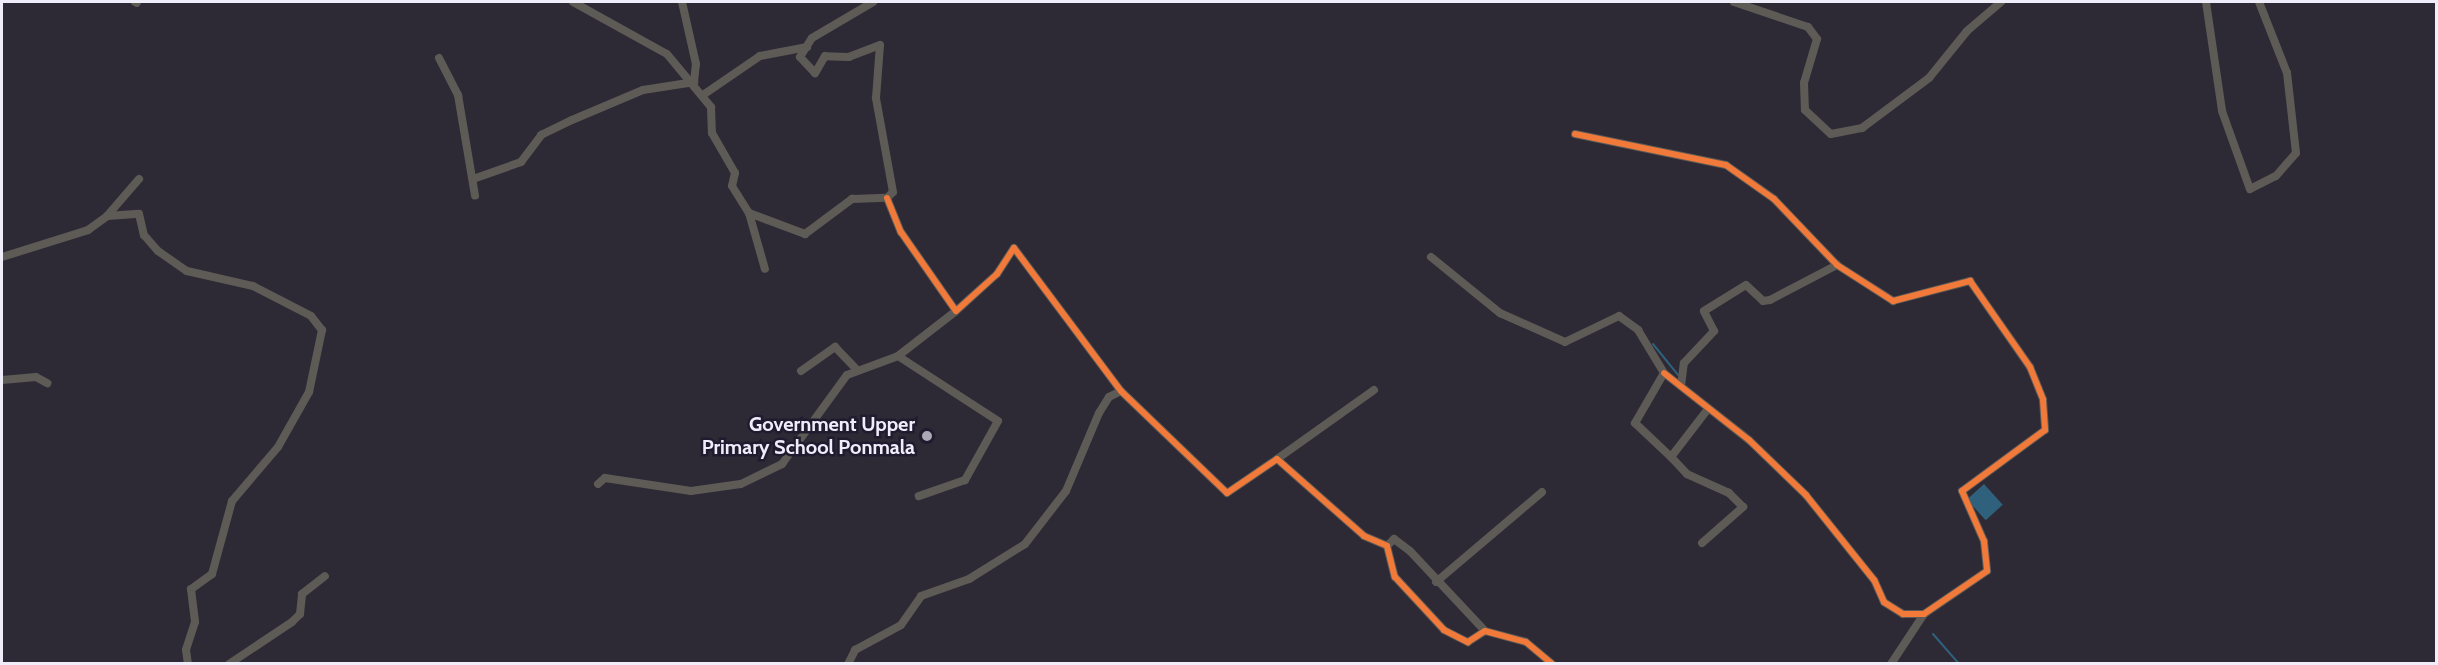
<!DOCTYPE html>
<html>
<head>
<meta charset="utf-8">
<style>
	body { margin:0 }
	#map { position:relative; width:2438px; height:665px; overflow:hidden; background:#2d2a35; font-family:Cabin,sans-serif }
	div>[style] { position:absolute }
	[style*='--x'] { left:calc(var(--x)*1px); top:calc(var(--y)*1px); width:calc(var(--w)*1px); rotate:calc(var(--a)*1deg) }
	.water>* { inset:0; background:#2f607c; transform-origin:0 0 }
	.stream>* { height:2px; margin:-1px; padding:0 1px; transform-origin:1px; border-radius:1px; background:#2f607c }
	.minor>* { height:8px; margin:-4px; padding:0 4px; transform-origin:4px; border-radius:4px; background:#5e5b56 }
	.cycleway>* { height:6px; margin:-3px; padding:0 3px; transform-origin:3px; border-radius:3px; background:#f17a3a }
	.dots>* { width:16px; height:16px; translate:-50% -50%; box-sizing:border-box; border:3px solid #211b2f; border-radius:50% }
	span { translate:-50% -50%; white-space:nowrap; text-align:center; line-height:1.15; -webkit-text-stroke:5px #211b2f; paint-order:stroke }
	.poi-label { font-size:20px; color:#f0edfb; font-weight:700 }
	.right { translate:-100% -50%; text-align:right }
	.frame { position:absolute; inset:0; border:3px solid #f0edfb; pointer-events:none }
</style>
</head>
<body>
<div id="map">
	<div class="water">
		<i style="left:1984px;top:484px;width:28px;height:23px;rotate:48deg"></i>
	</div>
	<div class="stream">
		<i style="--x:1653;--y:344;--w:40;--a:51"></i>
		<i style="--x:1933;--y:634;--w:40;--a:49"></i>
	</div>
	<div class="minor">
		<i style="--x:135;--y:2;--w:2;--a:27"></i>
		<i style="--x:573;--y:2;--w:107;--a:29"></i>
		<i style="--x:667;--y:54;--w:69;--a:50.3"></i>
		<i style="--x:711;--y:107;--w:26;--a:88"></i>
		<i style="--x:712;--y:133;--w:46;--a:60.1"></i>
		<i style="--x:735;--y:173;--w:13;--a:103"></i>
		<i style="--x:732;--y:186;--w:32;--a:58"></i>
		<i style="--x:749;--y:213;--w:60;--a:20.6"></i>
		<i style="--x:805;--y:234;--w:59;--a:-36.7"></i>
		<i style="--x:852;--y:199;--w:35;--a:-2"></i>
		<i style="--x:887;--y:198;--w:8;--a:-45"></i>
		<i style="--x:893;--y:192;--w:96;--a:-100.3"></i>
		<i style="--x:876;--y:98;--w:53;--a:-85.7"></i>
		<i style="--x:880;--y:45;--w:33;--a:159"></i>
		<i style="--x:849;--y:57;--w:24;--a:-178"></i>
		<i style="--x:825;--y:56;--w:20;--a:120"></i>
		<i style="--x:815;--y:73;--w:22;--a:-133"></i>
		<i style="--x:800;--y:57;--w:22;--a:-58"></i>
		<i style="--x:812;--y:38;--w:71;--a:-30.5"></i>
		<i style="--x:1734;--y:2;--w:78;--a:18.7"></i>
		<i style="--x:1808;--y:27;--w:15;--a:53"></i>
		<i style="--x:1817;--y:39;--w:46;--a:106.5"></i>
		<i style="--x:1804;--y:83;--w:27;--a:88"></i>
		<i style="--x:1805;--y:110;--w:35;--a:43"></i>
		<i style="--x:1831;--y:134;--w:32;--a:-11"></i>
		<i style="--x:1862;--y:128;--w:84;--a:-36.7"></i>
		<i style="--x:1929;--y:78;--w:60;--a:-51"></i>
		<i style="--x:1967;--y:31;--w:45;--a:-40.5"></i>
		<i style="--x:2206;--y:2;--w:110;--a:81.6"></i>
		<i style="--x:2222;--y:111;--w:83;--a:70.3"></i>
		<i style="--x:2250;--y:189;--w:29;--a:-27"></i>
		<i style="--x:2276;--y:176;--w:30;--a:-49"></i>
		<i style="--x:2296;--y:153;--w:81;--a:-96.4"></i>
		<i style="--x:2287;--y:73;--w:76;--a:-111.5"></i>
		<i style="--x:439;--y:58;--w:42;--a:62.8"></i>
		<i style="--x:458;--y:95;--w:102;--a:80.4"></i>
		<i style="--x:703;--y:95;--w:69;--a:-34.4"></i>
		<i style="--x:760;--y:56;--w:48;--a:-10.8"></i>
		<i style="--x:1575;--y:134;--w:154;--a:11.6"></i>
		<i style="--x:1726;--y:165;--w:59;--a:35.3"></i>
		<i style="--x:1774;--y:199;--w:91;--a:46.3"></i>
		<i style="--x:1837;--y:265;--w:67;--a:32.7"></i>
		<i style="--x:1893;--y:301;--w:80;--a:-14.6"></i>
		<i style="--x:1970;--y:281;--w:105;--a:55.1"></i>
		<i style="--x:2030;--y:367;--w:35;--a:68"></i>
		<i style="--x:2043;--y:400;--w:30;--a:86"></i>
		<i style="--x:2045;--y:430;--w:103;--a:143.7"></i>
		<i style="--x:1962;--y:491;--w:55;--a:66.3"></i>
		<i style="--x:1984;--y:541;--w:30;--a:84"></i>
		<i style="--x:1987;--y:571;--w:76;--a:145.7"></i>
		<i style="--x:1924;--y:614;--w:21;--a:180"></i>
		<i style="--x:1903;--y:614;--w:22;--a:-148"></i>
		<i style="--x:1884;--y:602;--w:24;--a:-114"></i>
		<i style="--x:1874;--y:580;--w:109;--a:-128.7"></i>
		<i style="--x:1806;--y:495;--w:79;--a:-136"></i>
		<i style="--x:1749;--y:440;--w:108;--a:-141.8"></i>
		<i style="--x:473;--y:179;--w:51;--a:-19.5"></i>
		<i style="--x:521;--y:162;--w:34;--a:-53"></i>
		<i style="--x:541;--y:135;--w:34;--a:-26"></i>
		<i style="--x:572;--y:120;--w:77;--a:-22.9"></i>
		<i style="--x:643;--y:90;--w:52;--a:-8.9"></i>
		<i style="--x:694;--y:82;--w:18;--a:-84"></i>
		<i style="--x:696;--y:64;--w:64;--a:-102.7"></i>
		<i style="--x:887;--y:198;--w:37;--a:68"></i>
		<i style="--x:901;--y:232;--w:96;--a:55.2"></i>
		<i style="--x:956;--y:311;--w:55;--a:-42.1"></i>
		<i style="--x:997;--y:274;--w:31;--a:-57"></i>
		<i style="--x:1014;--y:248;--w:179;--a:53.2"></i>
		<i style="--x:1121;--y:391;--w:147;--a:43.9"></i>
		<i style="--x:1227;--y:493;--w:60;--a:-34.2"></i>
		<i style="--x:1277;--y:459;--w:116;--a:41.5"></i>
		<i style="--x:1364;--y:536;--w:25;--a:23"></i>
		<i style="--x:1387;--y:546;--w:32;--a:76"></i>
		<i style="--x:1395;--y:577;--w:72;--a:47.2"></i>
		<i style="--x:1444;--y:630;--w:27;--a:27"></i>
		<i style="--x:1468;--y:642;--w:20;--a:-33"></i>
		<i style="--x:1485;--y:631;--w:42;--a:15"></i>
		<i style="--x:1526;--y:642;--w:34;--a:40"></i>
		<i style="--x:749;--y:213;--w:58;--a:74.1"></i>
		<i style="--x:107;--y:216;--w:49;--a:-49.1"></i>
		<i style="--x:2;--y:257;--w:90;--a:-17.4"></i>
		<i style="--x:88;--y:230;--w:24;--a:-36"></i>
		<i style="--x:107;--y:216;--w:32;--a:-4"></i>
		<i style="--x:139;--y:214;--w:22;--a:77"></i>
		<i style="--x:144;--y:235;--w:21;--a:49"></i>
		<i style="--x:158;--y:251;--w:35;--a:35"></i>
		<i style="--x:187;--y:271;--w:68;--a:12.8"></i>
		<i style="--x:253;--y:286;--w:65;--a:27.3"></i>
		<i style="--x:311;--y:316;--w:18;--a:52"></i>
		<i style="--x:322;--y:330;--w:63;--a:101.8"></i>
		<i style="--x:309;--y:392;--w:63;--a:119.4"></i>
		<i style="--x:278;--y:447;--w:71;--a:130.4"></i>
		<i style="--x:232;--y:501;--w:76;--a:105.3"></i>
		<i style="--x:212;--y:574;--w:26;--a:144"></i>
		<i style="--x:191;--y:589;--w:33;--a:83"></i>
		<i style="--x:195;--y:622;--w:29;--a:108"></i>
		<i style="--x:186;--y:650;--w:14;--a:82"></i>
		<i style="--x:1431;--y:257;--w:89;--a:39.1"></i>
		<i style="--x:1500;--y:313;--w:71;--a:24"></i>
		<i style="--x:1565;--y:342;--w:60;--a:-25.7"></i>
		<i style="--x:1619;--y:316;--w:24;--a:36"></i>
		<i style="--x:1638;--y:330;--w:50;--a:58.8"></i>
		<i style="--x:1664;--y:373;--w:58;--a:120.1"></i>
		<i style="--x:1635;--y:423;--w:50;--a:43.4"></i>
		<i style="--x:898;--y:356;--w:119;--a:33"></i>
		<i style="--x:998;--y:421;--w:68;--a:119.2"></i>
		<i style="--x:965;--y:480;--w:49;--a:160.8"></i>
		<i style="--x:801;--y:371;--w:42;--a:-35.2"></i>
		<i style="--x:835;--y:347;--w:33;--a:46"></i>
		<i style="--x:2;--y:380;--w:34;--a:-5"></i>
		<i style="--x:36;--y:377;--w:13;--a:29"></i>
		<i style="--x:1681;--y:386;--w:23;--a:-83"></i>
		<i style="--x:1684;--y:363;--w:44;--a:-46.8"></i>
		<i style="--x:1714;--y:331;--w:22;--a:-117"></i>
		<i style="--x:1704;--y:311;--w:49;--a:-31.8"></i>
		<i style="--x:1746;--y:285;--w:23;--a:43"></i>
		<i style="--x:1763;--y:301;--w:7;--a:-8"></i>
		<i style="--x:1770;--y:300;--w:76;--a:-27.6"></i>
		<i style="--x:1277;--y:459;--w:119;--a:-35.4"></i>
		<i style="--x:598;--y:484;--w:9;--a:-41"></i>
		<i style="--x:605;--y:478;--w:87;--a:8.6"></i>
		<i style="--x:691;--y:491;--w:50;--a:-8"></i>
		<i style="--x:741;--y:484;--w:46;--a:-26"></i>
		<i style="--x:782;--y:464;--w:110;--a:-53.9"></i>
		<i style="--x:847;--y:375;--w:54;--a:-20.4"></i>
		<i style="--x:898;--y:356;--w:73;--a:-37.8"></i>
		<i style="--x:1702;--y:543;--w:55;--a:-41.3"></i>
		<i style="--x:1743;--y:507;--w:20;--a:-135"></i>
		<i style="--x:1729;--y:493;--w:46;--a:-155.7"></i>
		<i style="--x:1687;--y:474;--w:23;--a:-133"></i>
		<i style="--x:1671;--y:457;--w:61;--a:-52.4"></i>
		<i style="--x:1387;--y:546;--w:10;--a:-45"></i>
		<i style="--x:1394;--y:539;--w:20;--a:37"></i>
		<i style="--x:1410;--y:551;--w:110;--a:46.8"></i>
		<i style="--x:1436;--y:582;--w:139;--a:-40.3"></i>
		<i style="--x:229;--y:664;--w:76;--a:-33.7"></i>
		<i style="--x:292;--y:622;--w:11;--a:-45"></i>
		<i style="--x:300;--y:614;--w:20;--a:-84"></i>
		<i style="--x:302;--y:594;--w:29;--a:-38"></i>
		<i style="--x:848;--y:664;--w:16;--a:-63"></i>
		<i style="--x:855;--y:650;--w:52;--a:-28.5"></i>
		<i style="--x:901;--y:625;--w:35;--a:-55"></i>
		<i style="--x:921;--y:596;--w:51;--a:-19.5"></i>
		<i style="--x:969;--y:579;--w:66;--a:-32"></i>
		<i style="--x:1025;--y:544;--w:67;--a:-52.3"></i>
		<i style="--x:1066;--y:491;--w:85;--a:-67.1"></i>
		<i style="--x:1099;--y:413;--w:19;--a:-58"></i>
		<i style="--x:1109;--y:397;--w:13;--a:-27"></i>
		<i style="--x:1891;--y:664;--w:60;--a:-56.6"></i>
	</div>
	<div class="cycleway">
		<i style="--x:1575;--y:134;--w:154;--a:11.6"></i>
		<i style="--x:1726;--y:165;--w:59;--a:35.3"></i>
		<i style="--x:1774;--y:199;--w:91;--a:46.3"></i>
		<i style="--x:1837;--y:265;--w:67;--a:32.7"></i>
		<i style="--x:1893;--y:301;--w:80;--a:-14.6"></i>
		<i style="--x:1970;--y:281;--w:105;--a:55.1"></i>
		<i style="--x:2030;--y:367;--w:35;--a:68"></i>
		<i style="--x:2043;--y:400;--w:30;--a:86"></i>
		<i style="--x:2045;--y:430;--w:103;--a:143.7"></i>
		<i style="--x:1962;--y:491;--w:55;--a:66.3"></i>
		<i style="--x:1984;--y:541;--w:30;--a:84"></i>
		<i style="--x:1987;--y:571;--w:76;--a:145.7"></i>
		<i style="--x:1924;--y:614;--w:21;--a:180"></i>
		<i style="--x:1903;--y:614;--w:22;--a:-148"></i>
		<i style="--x:1884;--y:602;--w:24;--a:-114"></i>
		<i style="--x:1874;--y:580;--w:109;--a:-128.7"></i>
		<i style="--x:1806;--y:495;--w:79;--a:-136"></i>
		<i style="--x:1749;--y:440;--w:108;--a:-141.8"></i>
		<i style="--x:887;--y:198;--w:37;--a:68"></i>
		<i style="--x:901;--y:232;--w:96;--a:55.2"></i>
		<i style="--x:956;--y:311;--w:55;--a:-42.1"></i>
		<i style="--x:997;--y:274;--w:31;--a:-57"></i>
		<i style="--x:1014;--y:248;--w:179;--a:53.2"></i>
		<i style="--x:1121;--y:391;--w:147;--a:43.9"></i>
		<i style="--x:1227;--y:493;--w:60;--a:-34.2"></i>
		<i style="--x:1277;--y:459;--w:116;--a:41.5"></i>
		<i style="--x:1364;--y:536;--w:25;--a:23"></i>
		<i style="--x:1387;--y:546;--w:32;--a:76"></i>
		<i style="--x:1395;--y:577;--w:72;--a:47.2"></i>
		<i style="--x:1444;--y:630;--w:27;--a:27"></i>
		<i style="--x:1468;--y:642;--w:20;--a:-33"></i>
		<i style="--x:1485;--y:631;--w:42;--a:15"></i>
		<i style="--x:1526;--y:642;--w:34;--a:40"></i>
	</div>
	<div class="dots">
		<i style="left:927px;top:436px;background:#aca9b6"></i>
	</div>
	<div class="poi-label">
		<span class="right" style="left:915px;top:436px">Government Upper<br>Primary School Ponmala</span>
	</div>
	<div class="frame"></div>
</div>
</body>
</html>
